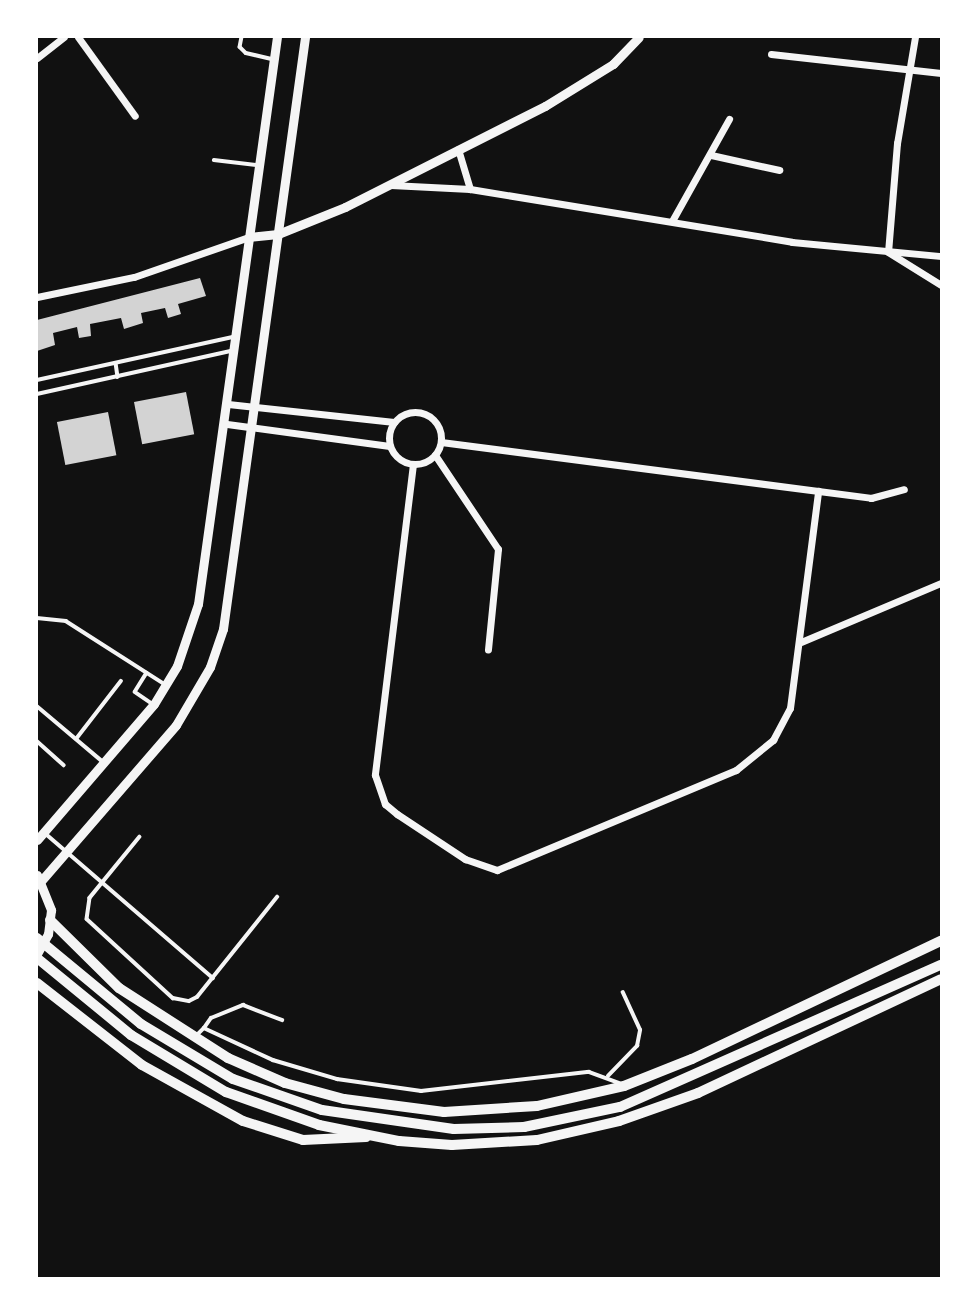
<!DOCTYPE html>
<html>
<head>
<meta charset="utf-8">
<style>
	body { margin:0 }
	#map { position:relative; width:978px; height:1315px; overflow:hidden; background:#111; font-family:"Public Sans",sans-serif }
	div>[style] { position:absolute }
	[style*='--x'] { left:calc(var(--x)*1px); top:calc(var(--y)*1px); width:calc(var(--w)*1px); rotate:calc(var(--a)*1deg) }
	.building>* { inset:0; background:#d3d3d3; transform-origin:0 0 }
	.service>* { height:3.5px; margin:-1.75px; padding:0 1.75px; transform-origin:1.75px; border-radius:1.75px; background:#f5f5f5 }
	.minor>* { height:7px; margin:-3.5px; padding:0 3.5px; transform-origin:3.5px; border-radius:3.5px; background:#f5f5f5 }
	.minor>.ring { margin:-3.5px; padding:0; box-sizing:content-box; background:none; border:7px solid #f5f5f5; border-radius:50% }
	.tertiary>* { height:9px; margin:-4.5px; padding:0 4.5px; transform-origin:4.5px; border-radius:4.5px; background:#f5f5f5 }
	.primary>* { height:10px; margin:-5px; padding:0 5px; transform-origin:5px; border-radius:5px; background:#f5f5f5 }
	span { translate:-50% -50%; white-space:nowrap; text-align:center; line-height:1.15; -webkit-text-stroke:6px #fff; paint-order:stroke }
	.frame { position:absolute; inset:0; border:38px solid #fff; pointer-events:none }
</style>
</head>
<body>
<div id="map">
	<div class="building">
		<i style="clip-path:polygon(200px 278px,206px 296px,178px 304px,181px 314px,168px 318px,165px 308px,141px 313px,143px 323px,124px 329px,121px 318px,90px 324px,91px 336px,79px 338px,77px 327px,53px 333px,55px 345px,37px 351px,37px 320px)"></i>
		<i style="left:186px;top:392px;width:43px;height:53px;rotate:79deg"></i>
		<i style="left:108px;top:412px;width:44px;height:52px;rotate:79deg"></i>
	</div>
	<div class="service">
		<i style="--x:242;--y:37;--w:10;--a:101"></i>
		<i style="--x:240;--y:47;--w:8;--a:45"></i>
		<i style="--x:246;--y:53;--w:27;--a:13"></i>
		<i style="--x:214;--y:160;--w:43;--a:6.6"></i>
		<i style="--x:116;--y:363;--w:14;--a:82"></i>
		<i style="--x:37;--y:380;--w:200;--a:-12.4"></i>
		<i style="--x:37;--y:394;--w:199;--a:-12.5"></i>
		<i style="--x:37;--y:618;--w:29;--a:6"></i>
		<i style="--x:66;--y:621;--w:119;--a:32.6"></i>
		<i style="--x:147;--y:673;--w:22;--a:122"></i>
		<i style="--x:135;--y:692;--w:22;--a:34"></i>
		<i style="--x:37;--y:706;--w:85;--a:40.2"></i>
		<i style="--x:76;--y:739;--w:73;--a:-52.2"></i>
		<i style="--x:37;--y:741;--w:36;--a:42"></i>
		<i style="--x:45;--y:833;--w:222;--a:40.8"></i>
		<i style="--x:140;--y:837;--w:79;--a:129.3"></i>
		<i style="--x:90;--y:898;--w:21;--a:98"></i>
		<i style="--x:87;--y:919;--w:117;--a:42.6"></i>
		<i style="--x:173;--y:998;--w:16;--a:11"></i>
		<i style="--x:189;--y:1001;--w:9;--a:-27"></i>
		<i style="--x:197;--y:997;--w:128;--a:-51.3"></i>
		<i style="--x:204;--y:1028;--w:12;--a:-55"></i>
		<i style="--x:211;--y:1018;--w:35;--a:-22"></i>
		<i style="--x:243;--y:1005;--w:42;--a:21"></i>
		<i style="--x:198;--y:1034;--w:8;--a:-45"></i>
		<i style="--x:204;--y:1028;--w:76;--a:24.9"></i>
		<i style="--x:273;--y:1060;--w:67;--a:16.5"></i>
		<i style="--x:337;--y:1079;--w:85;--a:8.1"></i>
		<i style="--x:421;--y:1091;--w:169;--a:-6.5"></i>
		<i style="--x:589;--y:1072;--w:35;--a:20"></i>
		<i style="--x:608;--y:1076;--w:42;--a:-46"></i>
		<i style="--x:637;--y:1046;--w:16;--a:-79"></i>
		<i style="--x:640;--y:1030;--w:41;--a:-114.7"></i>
	</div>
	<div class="minor">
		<i style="--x:78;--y:37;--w:97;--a:54.2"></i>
		<i style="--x:915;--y:37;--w:108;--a:99.6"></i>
		<i style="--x:897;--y:143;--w:109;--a:94.7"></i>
		<i style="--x:888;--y:252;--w:62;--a:31.9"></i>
		<i style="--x:771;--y:54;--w:171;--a:6.4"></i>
		<i style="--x:37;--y:58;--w:34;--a:-38"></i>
		<i style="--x:458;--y:149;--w:42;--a:73.3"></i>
		<i style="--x:711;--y:155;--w:70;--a:12.4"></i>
		<i style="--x:391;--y:185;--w:79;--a:2.9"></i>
		<i style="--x:470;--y:189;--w:326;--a:9.3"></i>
		<i style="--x:792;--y:242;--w:150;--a:5.4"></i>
		<i style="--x:672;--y:221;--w:117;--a:-60.8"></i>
		<i style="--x:37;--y:297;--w:99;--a:-11.7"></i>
		<i style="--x:134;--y:277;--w:122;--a:-19.2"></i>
		<i style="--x:228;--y:404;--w:167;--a:6.2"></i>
		<i class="ring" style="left:389px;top:412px;width:45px;height:45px"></i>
		<i style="--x:227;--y:424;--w:164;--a:7.7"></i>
		<i style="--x:441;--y:442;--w:434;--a:7.4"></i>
		<i style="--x:871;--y:498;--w:34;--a:-15"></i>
		<i style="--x:435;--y:455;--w:113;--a:56.2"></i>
		<i style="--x:498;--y:549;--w:101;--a:95.7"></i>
		<i style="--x:413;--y:464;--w:313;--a:97"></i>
		<i style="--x:375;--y:775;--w:31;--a:71"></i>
		<i style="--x:385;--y:804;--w:16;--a:40"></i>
		<i style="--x:397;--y:814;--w:82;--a:33.5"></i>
		<i style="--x:465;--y:859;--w:34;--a:19"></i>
		<i style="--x:497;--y:870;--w:259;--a:-22.7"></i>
		<i style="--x:736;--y:770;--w:48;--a:-39"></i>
		<i style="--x:773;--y:740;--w:36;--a:-62"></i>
		<i style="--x:790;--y:708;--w:219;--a:-82.6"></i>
		<i style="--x:801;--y:642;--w:152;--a:-22.9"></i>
	</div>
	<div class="tertiary">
		<i style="--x:249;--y:237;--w:29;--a:-6"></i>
		<i style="--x:278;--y:234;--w:72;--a:-21.9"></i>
		<i style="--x:345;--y:207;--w:224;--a:-26.8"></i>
		<i style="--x:545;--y:106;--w:80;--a:-31.7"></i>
		<i style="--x:613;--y:64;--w:37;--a:-46"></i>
		<i style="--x:37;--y:840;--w:179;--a:-49.3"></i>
		<i style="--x:154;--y:704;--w:44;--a:-58.8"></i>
		<i style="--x:177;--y:666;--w:65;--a:-71.3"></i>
		<i style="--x:198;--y:604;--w:572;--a:-82.07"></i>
		<i style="--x:37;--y:875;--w:38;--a:68"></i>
		<i style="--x:51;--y:910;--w:24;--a:97"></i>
		<i style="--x:48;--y:934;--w:23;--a:119"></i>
		<i style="--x:41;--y:881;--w:206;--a:-49.1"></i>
		<i style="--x:176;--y:725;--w:67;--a:-59.6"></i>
		<i style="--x:210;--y:667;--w:40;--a:-71.1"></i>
		<i style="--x:223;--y:629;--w:598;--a:-82.11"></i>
	</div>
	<div class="primary">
		<i style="--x:50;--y:920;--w:97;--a:44.6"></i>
		<i style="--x:119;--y:988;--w:130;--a:32.7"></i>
		<i style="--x:228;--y:1058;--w:62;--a:23.7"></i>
		<i style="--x:285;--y:1083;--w:61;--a:15.2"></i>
		<i style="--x:344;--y:1099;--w:101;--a:7.4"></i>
		<i style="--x:444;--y:1112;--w:93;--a:-3.7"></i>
		<i style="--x:537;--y:1106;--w:89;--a:-12.9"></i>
		<i style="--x:624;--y:1086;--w:73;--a:-21.7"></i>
		<i style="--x:692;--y:1059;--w:276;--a:-25.4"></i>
		<i style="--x:37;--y:938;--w:135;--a:39.6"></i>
		<i style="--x:141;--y:1024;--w:107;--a:30.9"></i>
		<i style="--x:233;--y:1079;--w:94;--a:19.2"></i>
		<i style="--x:322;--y:1110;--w:133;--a:8.2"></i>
		<i style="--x:454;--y:1129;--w:70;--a:-1.6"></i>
		<i style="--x:524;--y:1127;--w:98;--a:-11.8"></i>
		<i style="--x:620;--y:1107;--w:351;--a:-23.9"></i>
		<i style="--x:37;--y:958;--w:122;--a:39.3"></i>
		<i style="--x:131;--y:1035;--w:111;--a:31"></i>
		<i style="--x:226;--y:1092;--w:99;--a:19.5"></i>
		<i style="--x:319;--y:1125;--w:82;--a:11.3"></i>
		<i style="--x:399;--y:1141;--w:53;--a:4.3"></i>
		<i style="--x:452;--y:1145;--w:85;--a:-3.4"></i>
		<i style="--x:537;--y:1140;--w:84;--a:-13"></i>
		<i style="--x:619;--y:1121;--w:84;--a:-19.5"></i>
		<i style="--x:698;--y:1093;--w:268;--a:-25.1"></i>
		<i style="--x:37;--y:983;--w:133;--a:38"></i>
		<i style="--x:142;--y:1065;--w:115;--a:29"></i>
		<i style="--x:243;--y:1121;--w:63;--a:17.6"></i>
		<i style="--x:303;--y:1140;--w:63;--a:-2.7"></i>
	</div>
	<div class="frame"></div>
</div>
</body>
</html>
